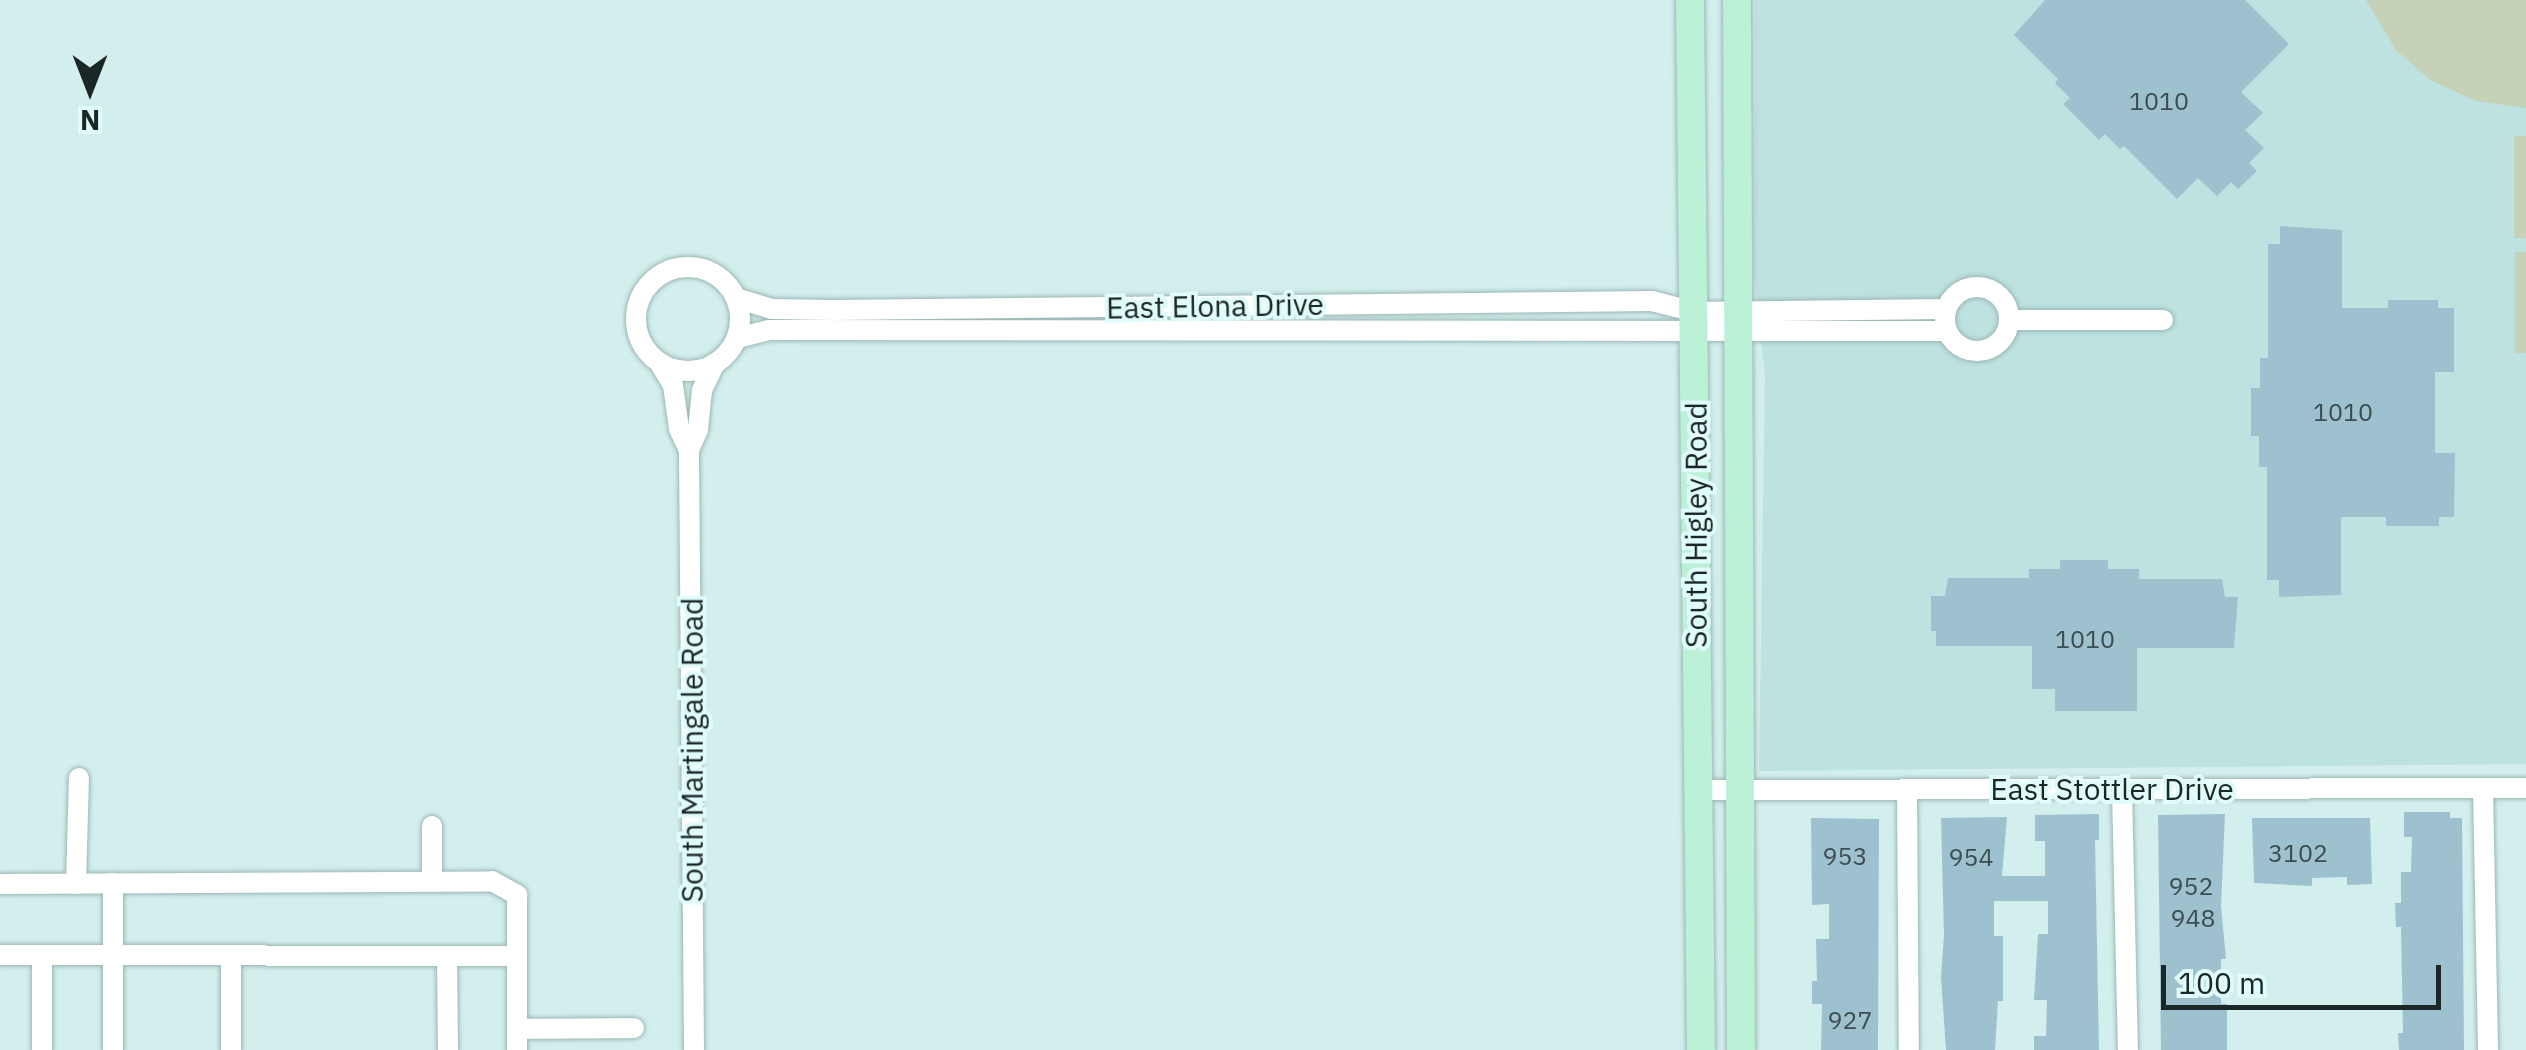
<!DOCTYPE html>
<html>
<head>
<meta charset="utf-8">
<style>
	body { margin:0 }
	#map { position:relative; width:2526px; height:1050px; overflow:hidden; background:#d2efed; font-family:"IBM Plex Sans",sans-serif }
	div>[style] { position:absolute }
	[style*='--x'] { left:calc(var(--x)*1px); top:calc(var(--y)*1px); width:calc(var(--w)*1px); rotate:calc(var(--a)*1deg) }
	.built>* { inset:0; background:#bde2e0 }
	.green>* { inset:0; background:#c5d2b7; transform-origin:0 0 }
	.building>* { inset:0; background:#9ec1d0 }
	.roads { filter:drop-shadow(0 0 2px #9cb7b5) drop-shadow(0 0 2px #9cb7b5) }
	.minor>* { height:20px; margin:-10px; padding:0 10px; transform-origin:10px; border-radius:10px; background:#fff }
	.minor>.ring { margin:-10px; padding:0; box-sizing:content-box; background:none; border:20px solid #fff; border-radius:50% }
	.major>* { height:28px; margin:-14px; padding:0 14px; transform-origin:14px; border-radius:14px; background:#bbf1d6 }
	span { translate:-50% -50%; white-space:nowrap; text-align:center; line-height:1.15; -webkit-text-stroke:8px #dffcfa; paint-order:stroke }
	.number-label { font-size:25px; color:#3c4d50 }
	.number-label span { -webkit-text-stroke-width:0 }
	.street-label { font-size:30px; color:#1b2626 }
	.north { position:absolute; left:40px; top:40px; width:100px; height:100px; -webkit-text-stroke:8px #dffcfa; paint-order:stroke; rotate:180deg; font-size:28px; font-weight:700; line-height:40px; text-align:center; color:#1b2626 }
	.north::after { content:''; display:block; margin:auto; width:35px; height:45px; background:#1b2626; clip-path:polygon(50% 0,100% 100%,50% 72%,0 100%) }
	.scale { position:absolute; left:2161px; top:965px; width:280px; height:45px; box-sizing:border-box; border:5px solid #1b2626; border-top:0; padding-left:12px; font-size:30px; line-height:35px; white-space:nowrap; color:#1b2626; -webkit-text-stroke:8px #dffcfa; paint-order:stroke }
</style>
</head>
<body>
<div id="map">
	<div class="built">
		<i style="clip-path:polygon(1755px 0,2526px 0,2526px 764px,1759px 771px,1765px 376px,1754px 272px)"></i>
	</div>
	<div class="green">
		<i style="clip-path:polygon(2366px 0,2526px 0,2526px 108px,2476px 101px,2430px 80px,2396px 50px)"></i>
		<i style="left:2514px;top:136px;width:12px;height:102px"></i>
		<i style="left:2515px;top:252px;width:11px;height:101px"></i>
	</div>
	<div class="building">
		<i style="clip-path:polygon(2045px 0,2245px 0,2289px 44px,2241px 92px,2263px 113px,2245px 130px,2264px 148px,2249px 163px,2257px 171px,2238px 189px,2231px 182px,2217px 196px,2198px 178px,2177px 199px,2124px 146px,2120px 149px,2105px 134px,2099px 140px,2063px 104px,2070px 98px,2055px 83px,2058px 79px,2014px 35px)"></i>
		<i style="clip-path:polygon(2280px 226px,2342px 230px,2342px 308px,2388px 308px,2388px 300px,2438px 300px,2438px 308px,2454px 308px,2454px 372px,2435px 372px,2435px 453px,2455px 453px,2454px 517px,2439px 517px,2439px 526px,2386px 526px,2386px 517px,2341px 517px,2341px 595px,2279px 597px,2279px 580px,2267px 580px,2267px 467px,2259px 467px,2259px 436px,2251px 436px,2251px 388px,2260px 388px,2260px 358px,2268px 358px,2268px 244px,2280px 244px)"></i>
		<i style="clip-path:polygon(2060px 560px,2108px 560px,2108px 569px,2139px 569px,2139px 579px,2222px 579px,2225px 597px,2238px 597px,2234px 648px,2137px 648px,2137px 711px,2055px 711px,2055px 689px,2032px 689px,2032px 646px,1936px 646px,1936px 631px,1931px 631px,1931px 596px,1945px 596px,1948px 578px,2029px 578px,2029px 569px,2060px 569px)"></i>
		<i style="clip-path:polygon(2404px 812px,2450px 812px,2450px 818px,2462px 818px,2464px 1050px,2399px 1050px,2398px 1033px,2403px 1033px,2401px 927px,2396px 927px,2395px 903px,2401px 903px,2401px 872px,2411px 872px,2412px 837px,2404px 837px)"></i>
		<i style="clip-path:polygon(2099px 814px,2099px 840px,2095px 840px,2099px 1050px,2034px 1050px,2034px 1036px,2046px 1036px,2047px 1000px,2034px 1000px,2038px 934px,2048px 934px,2048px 901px,1994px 901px,1994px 936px,2003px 936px,2003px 1001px,1998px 1001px,1995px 1050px,1946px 1050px,1941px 977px,1944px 935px,1941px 818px,2007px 817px,2002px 876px,2045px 876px,2045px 841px,2035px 841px,2035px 815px)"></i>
		<i style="clip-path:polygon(2225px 814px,2221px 906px,2226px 959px,2221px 959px,2221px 1004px,2227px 1004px,2227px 1050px,2161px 1050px,2158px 815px)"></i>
		<i style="clip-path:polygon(1811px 818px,1879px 819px,1878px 1050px,1821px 1050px,1822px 1004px,1812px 1004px,1812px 981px,1817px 981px,1816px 939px,1829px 939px,1829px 904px,1812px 905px)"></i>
		<i style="clip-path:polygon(2252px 818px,2370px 818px,2372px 884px,2347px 885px,2347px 877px,2312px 878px,2312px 886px,2254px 883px)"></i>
	</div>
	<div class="roads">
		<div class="minor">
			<i class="ring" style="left:636px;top:267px;width:84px;height:84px"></i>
			<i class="ring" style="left:1945px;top:287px;width:44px;height:44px"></i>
			<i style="--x:736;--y:298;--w:37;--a:17"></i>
			<i style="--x:771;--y:309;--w:62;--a:0.9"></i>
			<i style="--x:833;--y:310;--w:819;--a:-0.63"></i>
			<i style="--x:1652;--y:301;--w:44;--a:14.3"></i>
			<i style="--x:1695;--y:312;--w:251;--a:-0.7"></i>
			<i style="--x:2009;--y:320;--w:154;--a:0"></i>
			<i style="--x:737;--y:338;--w:32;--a:-14"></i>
			<i style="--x:768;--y:330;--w:1179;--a:0.05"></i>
			<i style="--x:659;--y:362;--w:27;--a:59"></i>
			<i style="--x:673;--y:385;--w:44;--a:82.2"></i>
			<i style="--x:679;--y:429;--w:23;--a:65"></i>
			<i style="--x:2483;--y:788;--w:262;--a:88.9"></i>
			<i style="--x:1699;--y:790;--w:827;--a:-0.14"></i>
			<i style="--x:1907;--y:790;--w:260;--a:89.6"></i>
			<i style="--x:2122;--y:790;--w:260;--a:88.7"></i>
			<i style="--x:432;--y:826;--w:56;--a:90"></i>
			<i style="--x:113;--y:883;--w:167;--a:90"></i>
			<i style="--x:0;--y:884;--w:492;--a:-0.3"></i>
			<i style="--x:492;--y:881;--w:29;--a:29"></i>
			<i style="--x:517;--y:895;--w:155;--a:90"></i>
			<i style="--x:76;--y:884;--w:106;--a:-88.4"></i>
			<i style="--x:0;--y:955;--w:517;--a:0.11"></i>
			<i style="--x:42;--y:955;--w:95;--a:90"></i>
			<i style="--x:447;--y:956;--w:94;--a:89.4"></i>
			<i style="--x:517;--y:1029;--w:117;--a:-0.5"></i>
			<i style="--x:231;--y:1050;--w:93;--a:-90"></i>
			<i style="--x:694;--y:1050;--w:600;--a:-90.48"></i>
			<i style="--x:689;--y:450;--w:22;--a:-66"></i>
			<i style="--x:698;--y:430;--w:40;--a:-84.3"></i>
			<i style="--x:702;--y:390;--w:30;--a:-64"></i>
		</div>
		<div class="major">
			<i style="--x:1690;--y:0;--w:1050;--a:89.4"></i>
			<i style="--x:1737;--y:0;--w:1050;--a:89.78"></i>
		</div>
	</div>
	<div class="number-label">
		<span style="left:2159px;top:101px">1010</span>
		<span style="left:2343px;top:412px">1010</span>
		<span style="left:2085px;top:639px">1010</span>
		<span style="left:2298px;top:853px">3102</span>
		<span style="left:1845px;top:856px">953</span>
		<span style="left:1971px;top:857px">954</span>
		<span style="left:2191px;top:886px">952</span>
		<span style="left:2193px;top:918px">948</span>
		<span style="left:1850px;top:1020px">927</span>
	</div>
	<div class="street-label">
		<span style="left:1215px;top:306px;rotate:-1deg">East Elona Drive</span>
		<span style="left:1696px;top:525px;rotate:-90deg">South Higley Road</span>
		<span style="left:692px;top:750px;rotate:-90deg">South Martingale Road</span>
		<span style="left:2112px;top:789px">East Stottler Drive</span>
	</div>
	<div class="north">N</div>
	<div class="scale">100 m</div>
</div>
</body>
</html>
